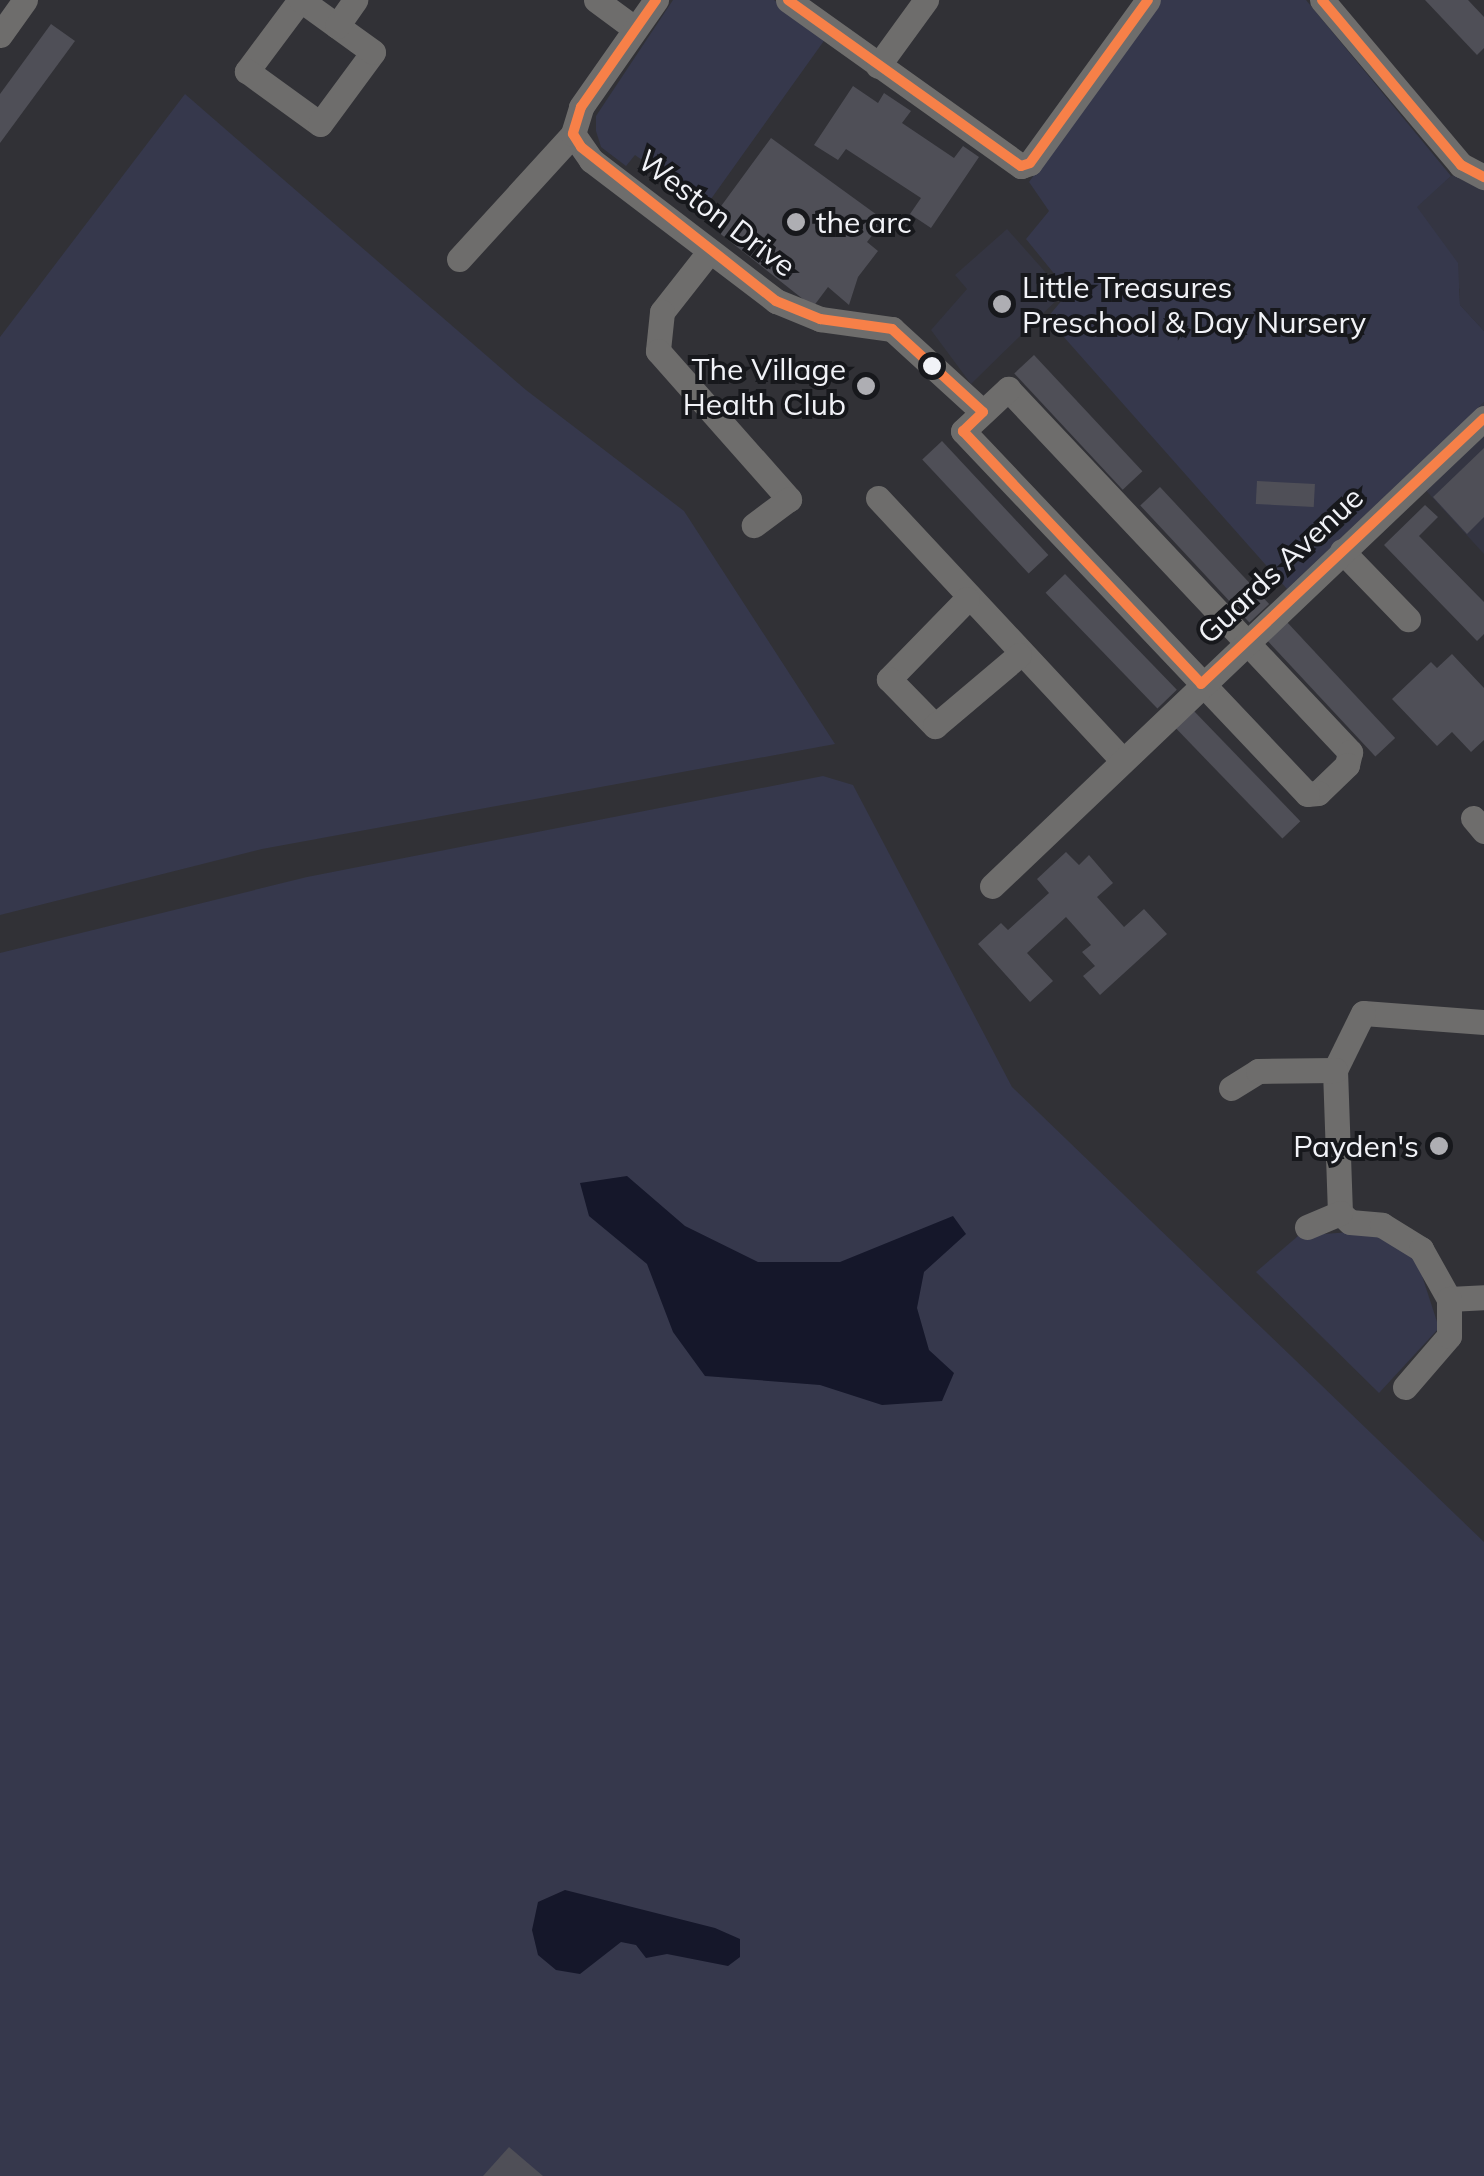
<!DOCTYPE html>
<html>
<head>
<meta charset="utf-8">
<style>
	body { margin:0 }
	#map { position:relative; width:1484px; height:2176px; overflow:hidden; background:#313136; font-family:Mulish,sans-serif }
	div>[style] { position:absolute }
	[style*='--x'] { left:calc(var(--x)*1px); top:calc(var(--y)*1px); width:calc(var(--w)*1px); rotate:calc(var(--a)*1deg) }
	.built>* { inset:0; background:#343542 }
	.green>* { inset:0; background:#36384c }
	.water>* { inset:0; background:#15172a }
	.building>* { inset:0; background:#4f4f57; transform-origin:0 0 }
	.minor>* { height:25px; margin:-12.5px; padding:0 12.5px; transform-origin:12.5px; border-radius:12.5px; background:#6e6d6c }
	.bus-1>* { height:10px; margin:-5px; padding:0 5px; transform-origin:5px; border-radius:5px; background:#f78048 }
	.dots>* { width:28px; height:28px; translate:-50% -50%; box-sizing:border-box; border:5px solid #17181c; border-radius:50% }
	span { translate:-50% -50%; white-space:nowrap; text-align:center; line-height:1.15; -webkit-text-stroke:8px #17181c; paint-order:stroke }
	.street-label { font-size:30px; color:#f1f2f7 }
	.poi-label { font-size:30px; color:#f1f2f7 }
	.left { translate:0 -50%; text-align:left }
	.right { translate:-100% -50%; text-align:right }
</style>
</head>
<body>
<div id="map">
	<div class="built">
		<i style="clip-path:polygon(1484px 168px,1484px 331px,1460px 305px,1460px 290px,1416px 207px,1451px 176px)"></i>
		<i style="clip-path:polygon(1007px 229px,1064px 293px,971px 384px,931px 330px,967px 289px,955px 275px)"></i>
		<i style="clip-path:polygon(1484px 402px,1484px 554px,1410px 473px)"></i>
	</div>
	<div class="green">
		<i style="clip-path:polygon(673px 0,774px 0,826px 38px,706px 206px,635px 155px,626px 166px,601px 147px,596px 131px,596px 116px)"></i>
		<i style="clip-path:polygon(1159px 0,1306px 0,1451px 176px,1417px 207px,1458px 263px,1460px 305px,1484px 331px,1484px 402px,1287px 589px,1047px 318px,1069px 292px,1026px 239px,1049px 211px,1029px 182px)"></i>
		<i style="clip-path:polygon(185px 94px,526px 390px,684px 511px,835px 744px,262px 849px,0 915px,0 337px)"></i>
		<i style="clip-path:polygon(823px 776px,853px 785px,1012px 1087px,1484px 1542px,1484px 2176px,0 2176px,0 953px,307px 877px)"></i>
		<i style="clip-path:polygon(1350px 1232px,1380px 1234px,1416px 1257px,1439px 1328px,1379px 1393px,1256px 1272px,1298px 1236px)"></i>
	</div>
	<div class="water">
		<i style="clip-path:polygon(627px 1176px,685px 1226px,758px 1262px,840px 1262px,953px 1216px,966px 1234px,924px 1272px,917px 1308px,929px 1350px,954px 1373px,942px 1401px,882px 1405px,820px 1385px,705px 1376px,673px 1332px,647px 1264px,589px 1216px,580px 1183px)"></i>
		<i style="clip-path:polygon(565px 1890px,715px 1928px,740px 1939px,740px 1957px,728px 1966px,667px 1954px,646px 1958px,636px 1945px,621px 1942px,580px 1974px,556px 1970px,538px 1955px,532px 1930px,538px 1902px)"></i>
	</div>
	<div class="building">
		<i style="clip-path:polygon(1425px 0,1468px 0,1484px 17px,1484px 48px,1477px 55px)"></i>
		<i style="clip-path:polygon(51px 24px,75px 41px,0 143px,0 94px)"></i>
		<i style="clip-path:polygon(853px 86px,878px 103px,884px 93px,911px 111px,902px 123px,954px 158px,963px 146px,979px 157px,931px 228px,910px 214px,921px 198px,846px 149px,838px 160px,814px 145px)"></i>
		<i style="clip-path:polygon(771px 138px,884px 220px,867px 242px,878px 251px,858px 277px,849px 305px,828px 287px,813px 307px,708px 224px)"></i>
		<i style="left:1034px;top:355px;width:159px;height:27px;rotate:47deg"></i>
		<i style="left:942px;top:441px;width:156px;height:27px;rotate:47deg"></i>
		<i style="clip-path:polygon(1484px 448px,1484px 517px,1467px 534px,1433px 497px)"></i>
		<i style="left:1257px;top:481px;width:58px;height:23px;rotate:3deg"></i>
		<i style="left:1160px;top:487px;width:160px;height:27px;rotate:47deg"></i>
		<i style="clip-path:polygon(1425px 505px,1438px 517px,1419px 536px,1484px 602px,1484px 634px,1477px 641px,1384px 545px)"></i>
		<i style="left:1065px;top:574px;width:161px;height:27px;rotate:46deg"></i>
		<i style="left:1286px;top:621px;width:160px;height:27px;rotate:47deg"></i>
		<i style="clip-path:polygon(1452px 654px,1484px 688px,1484px 740px,1471px 752px,1452px 732px,1437px 746px,1392px 699px,1431px 662px,1437px 668px)"></i>
		<i style="left:1192px;top:709px;width:156px;height:25px;rotate:46deg"></i>
		<i style="clip-path:polygon(1066px 852px,1079px 865px,1089px 855px,1113px 883px,1097px 897px,1124px 927px,1144px 909px,1167px 934px,1100px 995px,1083px 976px,1095px 966px,1082px 952px,1091px 945px,1066px 917px,1027px 953px,1053px 981px,1030px 1002px,978px 944px,1001px 923px,1008px 930px,1049px 893px,1037px 879px)"></i>
		<i style="clip-path:polygon(509px 2147px,543px 2176px,483px 2176px)"></i>
	</div>
	<div class="minor">
		<i style="--x:300;--y:0;--w:89;--a:126.7"></i>
		<i style="--x:247;--y:71;--w:90;--a:36"></i>
		<i style="--x:320;--y:124;--w:89;--a:-53.6"></i>
		<i style="--x:373;--y:52;--w:89;--a:-144.2"></i>
		<i style="--x:596;--y:0;--w:47;--a:36.4"></i>
		<i style="--x:788;--y:0;--w:286;--a:35.5"></i>
		<i style="--x:1021;--y:166;--w:9;--a:-18"></i>
		<i style="--x:1030;--y:163;--w:201;--a:-54.1"></i>
		<i style="--x:1322;--y:0;--w:216;--a:49.9"></i>
		<i style="--x:1461;--y:165;--w:26;--a:28"></i>
		<i style="--x:337;--y:26;--w:32;--a:-55"></i>
		<i style="--x:0;--y:35;--w:43;--a:-54.5"></i>
		<i style="--x:878;--y:66;--w:82;--a:-54"></i>
		<i style="--x:573;--y:134;--w:32;--a:55"></i>
		<i style="--x:591;--y:160;--w:233;--a:37.3"></i>
		<i style="--x:776;--y:301;--w:48;--a:22.2"></i>
		<i style="--x:820;--y:319;--w:73;--a:7.9"></i>
		<i style="--x:892;--y:329;--w:123;--a:42.4"></i>
		<i style="--x:709;--y:252;--w:76;--a:128.1"></i>
		<i style="--x:662;--y:312;--w:39;--a:96"></i>
		<i style="--x:658;--y:351;--w:198;--a:48.5"></i>
		<i style="--x:789;--y:499;--w:44;--a:143.4"></i>
		<i style="--x:459;--y:259;--w:169;--a:-47.6"></i>
		<i style="--x:573;--y:134;--w:28;--a:-73"></i>
		<i style="--x:581;--y:107;--w:131;--a:-55"></i>
		<i style="--x:1008;--y:389;--w:499;--a:46.7"></i>
		<i style="--x:1350;--y:752;--w:13;--a:103"></i>
		<i style="--x:1347;--y:765;--w:40;--a:136"></i>
		<i style="--x:1318;--y:793;--w:11;--a:175"></i>
		<i style="--x:1307;--y:794;--w:500;--a:-133.46"></i>
		<i style="--x:963;--y:431;--w:62;--a:-43"></i>
		<i style="--x:878;--y:498;--w:357;--a:47"></i>
		<i style="--x:1342;--y:551;--w:95;--a:45.9"></i>
		<i style="--x:967;--y:599;--w:112;--a:134.3"></i>
		<i style="--x:889;--y:679;--w:66;--a:45.6"></i>
		<i style="--x:935;--y:726;--w:110;--a:-40.2"></i>
		<i style="--x:1473;--y:818;--w:17;--a:50"></i>
		<i style="--x:992;--y:886;--w:679;--a:-43.57"></i>
		<i style="--x:1484;--y:1022;--w:121;--a:-175.7"></i>
		<i style="--x:1363;--y:1013;--w:64;--a:116.2"></i>
		<i style="--x:1335;--y:1070;--w:143;--a:88"></i>
		<i style="--x:1340;--y:1213;--w:13;--a:42"></i>
		<i style="--x:1350;--y:1222;--w:32;--a:5"></i>
		<i style="--x:1382;--y:1225;--w:46;--a:31.6"></i>
		<i style="--x:1421;--y:1249;--w:57;--a:60.8"></i>
		<i style="--x:1449;--y:1299;--w:35;--a:-3"></i>
		<i style="--x:1231;--y:1088;--w:32;--a:-32"></i>
		<i style="--x:1258;--y:1071;--w:77;--a:-0.7"></i>
		<i style="--x:1307;--y:1227;--w:36;--a:-23"></i>
		<i style="--x:1405;--y:1387;--w:67;--a:-49.2"></i>
		<i style="--x:1449;--y:1336;--w:37;--a:-90"></i>
	</div>
	<div class="bus-1">
		<i style="--x:656;--y:0;--w:131;--a:125"></i>
		<i style="--x:581;--y:107;--w:28;--a:107"></i>
		<i style="--x:573;--y:134;--w:15;--a:58"></i>
		<i style="--x:581;--y:147;--w:248;--a:38.3"></i>
		<i style="--x:776;--y:301;--w:48;--a:22.2"></i>
		<i style="--x:820;--y:319;--w:73;--a:7.9"></i>
		<i style="--x:892;--y:329;--w:123;--a:42.4"></i>
		<i style="--x:788;--y:0;--w:286;--a:35.5"></i>
		<i style="--x:1021;--y:166;--w:9;--a:-18"></i>
		<i style="--x:1030;--y:163;--w:201;--a:-54.1"></i>
		<i style="--x:1322;--y:0;--w:216;--a:49.9"></i>
		<i style="--x:1461;--y:165;--w:26;--a:28"></i>
		<i style="--x:983;--y:412;--w:28;--a:136"></i>
		<i style="--x:963;--y:431;--w:347;--a:46.7"></i>
		<i style="--x:1201;--y:684;--w:388;--a:-43.2"></i>
	</div>
	<div class="dots">
		<i style="left:796px;top:222px;background:#aeaeb3"></i>
		<i style="left:1002px;top:304px;background:#aeaeb3"></i>
		<i style="left:932px;top:366px;background:#f1f2f7"></i>
		<i style="left:866px;top:386px;background:#aeaeb3"></i>
		<i style="left:1439px;top:1146px;background:#aeaeb3"></i>
	</div>
	<div class="street-label">
		<span style="left:717px;top:213px;rotate:37deg">Weston Drive</span>
		<span style="left:1280px;top:565px;rotate:-43deg">Guards Avenue</span>
	</div>
	<div class="poi-label">
		<span class="left" style="left:816px;top:222px">the arc</span>
		<span class="left" style="left:1022px;top:304px">Little Treasures<br>Preschool &amp; Day Nursery</span>
		<span class="right" style="left:846px;top:386px">The Village<br>Health Club</span>
		<span class="right" style="left:1419px;top:1146px">Payden's</span>
	</div>
</div>
</body>
</html>
